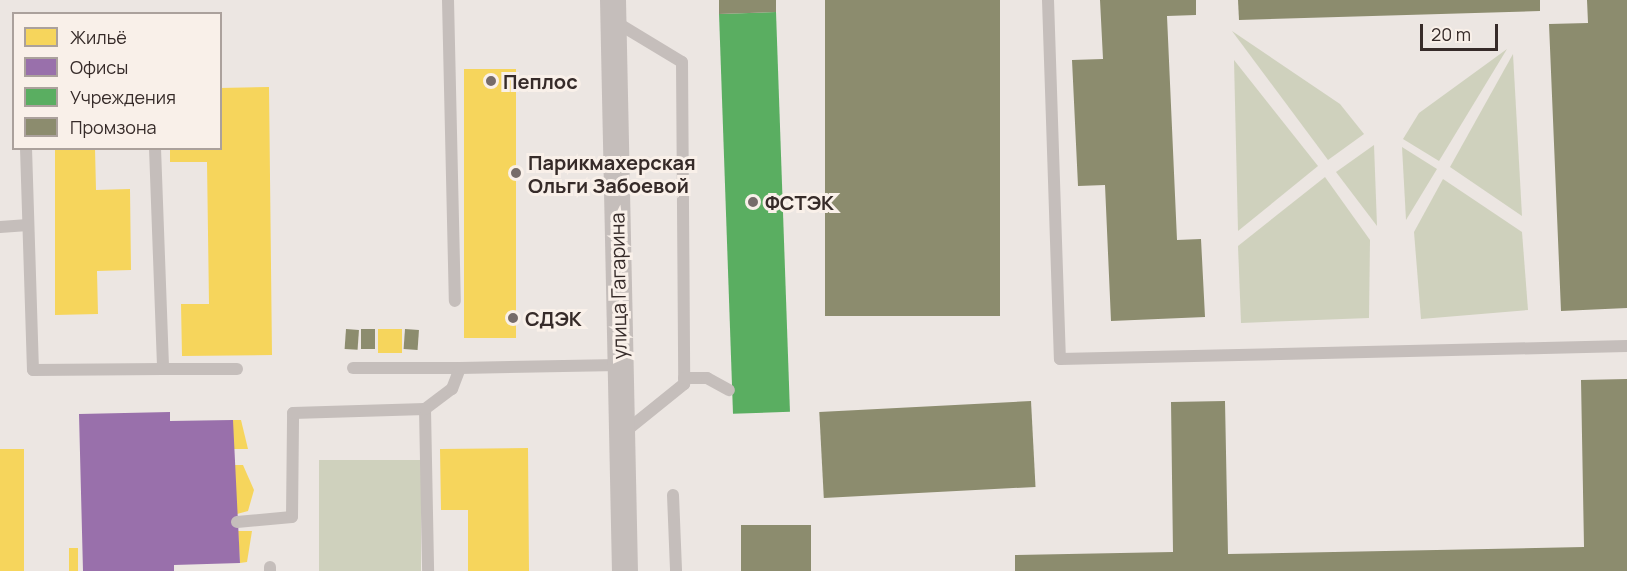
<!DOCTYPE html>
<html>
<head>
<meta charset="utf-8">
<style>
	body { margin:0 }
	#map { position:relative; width:1627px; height:571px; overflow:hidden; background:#ece6e2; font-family:Manrope,sans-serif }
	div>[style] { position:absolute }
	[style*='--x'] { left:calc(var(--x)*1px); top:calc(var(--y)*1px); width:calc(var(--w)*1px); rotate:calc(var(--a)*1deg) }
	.green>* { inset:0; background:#cfd1bd; transform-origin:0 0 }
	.homes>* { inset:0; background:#f6d55c; transform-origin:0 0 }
	.offices>* { inset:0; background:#9970ab }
	.public>* { inset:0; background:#5aae61; transform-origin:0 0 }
	.industry>* { inset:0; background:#8c8c6e; transform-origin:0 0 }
	.lane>* { height:12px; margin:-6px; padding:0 6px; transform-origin:6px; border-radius:6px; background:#c5bebb }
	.street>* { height:26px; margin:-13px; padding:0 13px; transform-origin:13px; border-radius:13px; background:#c5bebb }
	.dots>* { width:16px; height:16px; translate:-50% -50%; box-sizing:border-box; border:3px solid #f9f0e9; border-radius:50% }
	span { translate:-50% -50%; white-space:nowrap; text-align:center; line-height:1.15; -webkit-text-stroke:6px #f9f0e9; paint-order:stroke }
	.poi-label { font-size:20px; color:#362b29; font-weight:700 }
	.left { translate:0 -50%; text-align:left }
	.street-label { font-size:20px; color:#362b29 }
	.legend { position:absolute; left:12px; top:12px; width:210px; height:138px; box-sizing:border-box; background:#f9f0e9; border:2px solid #aba19c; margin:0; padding:8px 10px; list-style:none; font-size:18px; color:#362b29 }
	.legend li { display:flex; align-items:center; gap:12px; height:30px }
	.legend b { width:30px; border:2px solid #aba19c }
	.scale { position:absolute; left:1420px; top:24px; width:78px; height:27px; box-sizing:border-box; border:3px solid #362b29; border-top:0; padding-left:8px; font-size:18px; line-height:21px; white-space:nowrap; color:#362b29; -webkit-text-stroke:4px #f9f0e9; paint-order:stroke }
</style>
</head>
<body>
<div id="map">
	<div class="green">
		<i style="clip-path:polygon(1232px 31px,1340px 104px,1364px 134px,1328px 160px)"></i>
		<i style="clip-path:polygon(1507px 49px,1439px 161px,1403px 139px,1419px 113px)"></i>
		<i style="clip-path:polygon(1513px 54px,1522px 216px,1450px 167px)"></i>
		<i style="clip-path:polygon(1234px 60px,1318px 166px,1238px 231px)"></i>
		<i style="clip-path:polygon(1374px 145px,1377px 226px,1336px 172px)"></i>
		<i style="clip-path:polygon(1402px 147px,1437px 169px,1406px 220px)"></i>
		<i style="clip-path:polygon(1325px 177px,1370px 240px,1369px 318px,1241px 323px,1238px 246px)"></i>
		<i style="clip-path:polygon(1443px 179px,1522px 232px,1528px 310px,1421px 319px,1414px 232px)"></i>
		<i style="left:319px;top:460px;width:102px;height:111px"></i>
	</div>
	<div class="homes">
		<i style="left:464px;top:69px;width:52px;height:269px"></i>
		<i style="clip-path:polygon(269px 87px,272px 355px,182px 356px,181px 304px,209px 304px,207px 162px,170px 162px,170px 148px,220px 148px,220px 88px)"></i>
		<i style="clip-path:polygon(55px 148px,95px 148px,96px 190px,130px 189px,131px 270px,97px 271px,98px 314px,55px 315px)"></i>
		<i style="left:378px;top:329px;width:24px;height:24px"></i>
		<i style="clip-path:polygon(233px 420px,241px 420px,248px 449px,233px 449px)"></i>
		<i style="clip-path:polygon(528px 448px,529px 571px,468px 571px,468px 510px,441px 510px,440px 449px)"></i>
		<i style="left:0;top:449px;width:24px;height:122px"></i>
		<i style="clip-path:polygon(234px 465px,243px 465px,254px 490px,248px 511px,237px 514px)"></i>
		<i style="clip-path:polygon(238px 531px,252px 531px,247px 562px,240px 563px)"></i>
		<i style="left:69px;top:548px;width:9px;height:23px"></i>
	</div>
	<div class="offices">
		<i style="clip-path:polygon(170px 412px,170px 421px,233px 420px,240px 563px,174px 565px,174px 571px,83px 571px,79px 414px)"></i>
	</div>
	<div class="public">
		<i style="left:776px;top:12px;width:400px;height:57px;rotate:88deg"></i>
	</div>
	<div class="industry">
		<i style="clip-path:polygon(719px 0,776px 0,776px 12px,719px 14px)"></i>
		<i style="left:825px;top:0;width:175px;height:316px"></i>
		<i style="clip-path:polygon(1100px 0,1196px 0,1196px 15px,1167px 16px,1177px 240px,1201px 239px,1205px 317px,1111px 321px,1105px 185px,1078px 186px,1072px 60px,1103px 59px)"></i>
		<i style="clip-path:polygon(1238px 0,1540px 0,1540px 11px,1239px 20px)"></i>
		<i style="clip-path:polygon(1587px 0,1627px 0,1627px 308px,1561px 311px,1549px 24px,1588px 23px)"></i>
		<i style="left:346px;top:329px;width:13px;height:20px;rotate:4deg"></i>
		<i style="left:361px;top:329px;width:14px;height:20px"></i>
		<i style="left:405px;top:329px;width:14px;height:20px;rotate:4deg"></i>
		<i style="clip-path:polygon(1627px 379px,1627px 571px,1015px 571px,1015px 555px,1173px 552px,1171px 402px,1225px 401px,1228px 554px,1584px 547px,1581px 380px)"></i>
		<i style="left:1031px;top:401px;width:86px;height:212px;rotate:87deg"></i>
		<i style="left:811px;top:525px;width:46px;height:70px;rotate:90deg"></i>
	</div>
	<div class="lane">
		<i style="--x:448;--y:0;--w:301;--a:88.7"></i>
		<i style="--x:1048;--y:0;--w:359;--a:88.1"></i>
		<i style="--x:1060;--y:359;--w:567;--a:-1.31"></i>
		<i style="--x:614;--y:21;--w:79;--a:31.1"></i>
		<i style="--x:682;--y:62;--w:322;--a:89.6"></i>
		<i style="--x:684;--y:384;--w:80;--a:141.1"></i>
		<i style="--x:26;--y:148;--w:222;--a:88.2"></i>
		<i style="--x:33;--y:370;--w:130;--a:-0.4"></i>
		<i style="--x:155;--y:148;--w:221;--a:87.9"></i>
		<i style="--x:163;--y:369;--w:74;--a:0"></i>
		<i style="--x:0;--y:227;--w:28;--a:-4"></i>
		<i style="--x:353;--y:368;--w:107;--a:0"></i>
		<i style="--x:684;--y:378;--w:23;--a:0"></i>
		<i style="--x:707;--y:378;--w:25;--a:29"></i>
		<i style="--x:425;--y:409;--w:162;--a:88.9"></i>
		<i style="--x:673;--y:495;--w:76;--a:87.7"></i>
		<i style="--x:237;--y:522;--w:55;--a:-5.2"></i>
		<i style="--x:292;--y:517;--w:104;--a:-89.4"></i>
		<i style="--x:293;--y:413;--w:132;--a:-1.7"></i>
		<i style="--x:425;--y:409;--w:34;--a:-37"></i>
		<i style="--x:452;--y:389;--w:22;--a:-69"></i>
		<i style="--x:460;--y:368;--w:159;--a:-1.1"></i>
		<i style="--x:270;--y:571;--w:4;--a:-90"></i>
	</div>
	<div class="street">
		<i style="--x:613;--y:0;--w:571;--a:88.8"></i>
	</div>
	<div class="dots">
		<i style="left:491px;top:81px;background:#766c6a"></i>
		<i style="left:516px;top:173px;background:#766c6a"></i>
		<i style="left:753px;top:202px;background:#766c6a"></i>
		<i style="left:513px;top:318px;background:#766c6a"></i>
	</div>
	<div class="poi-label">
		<span class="left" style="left:503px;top:81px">Пеплос</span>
		<span class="left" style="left:528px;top:174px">Парикмахерская<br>Ольги Забоевой</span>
		<span class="left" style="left:765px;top:202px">ФСТЭК</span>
		<span class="left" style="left:525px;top:318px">СДЭК</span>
	</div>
	<div class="street-label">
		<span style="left:618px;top:286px;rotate:-91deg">улица Гагарина</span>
	</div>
	<ul class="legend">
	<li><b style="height:16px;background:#f6d55c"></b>Жильё</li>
	<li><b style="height:16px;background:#9970ab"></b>Офисы</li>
	<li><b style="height:16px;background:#5aae61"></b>Учреждения</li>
	<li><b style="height:16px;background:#8c8c6e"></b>Промзона</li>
	</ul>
	<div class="scale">20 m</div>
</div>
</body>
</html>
